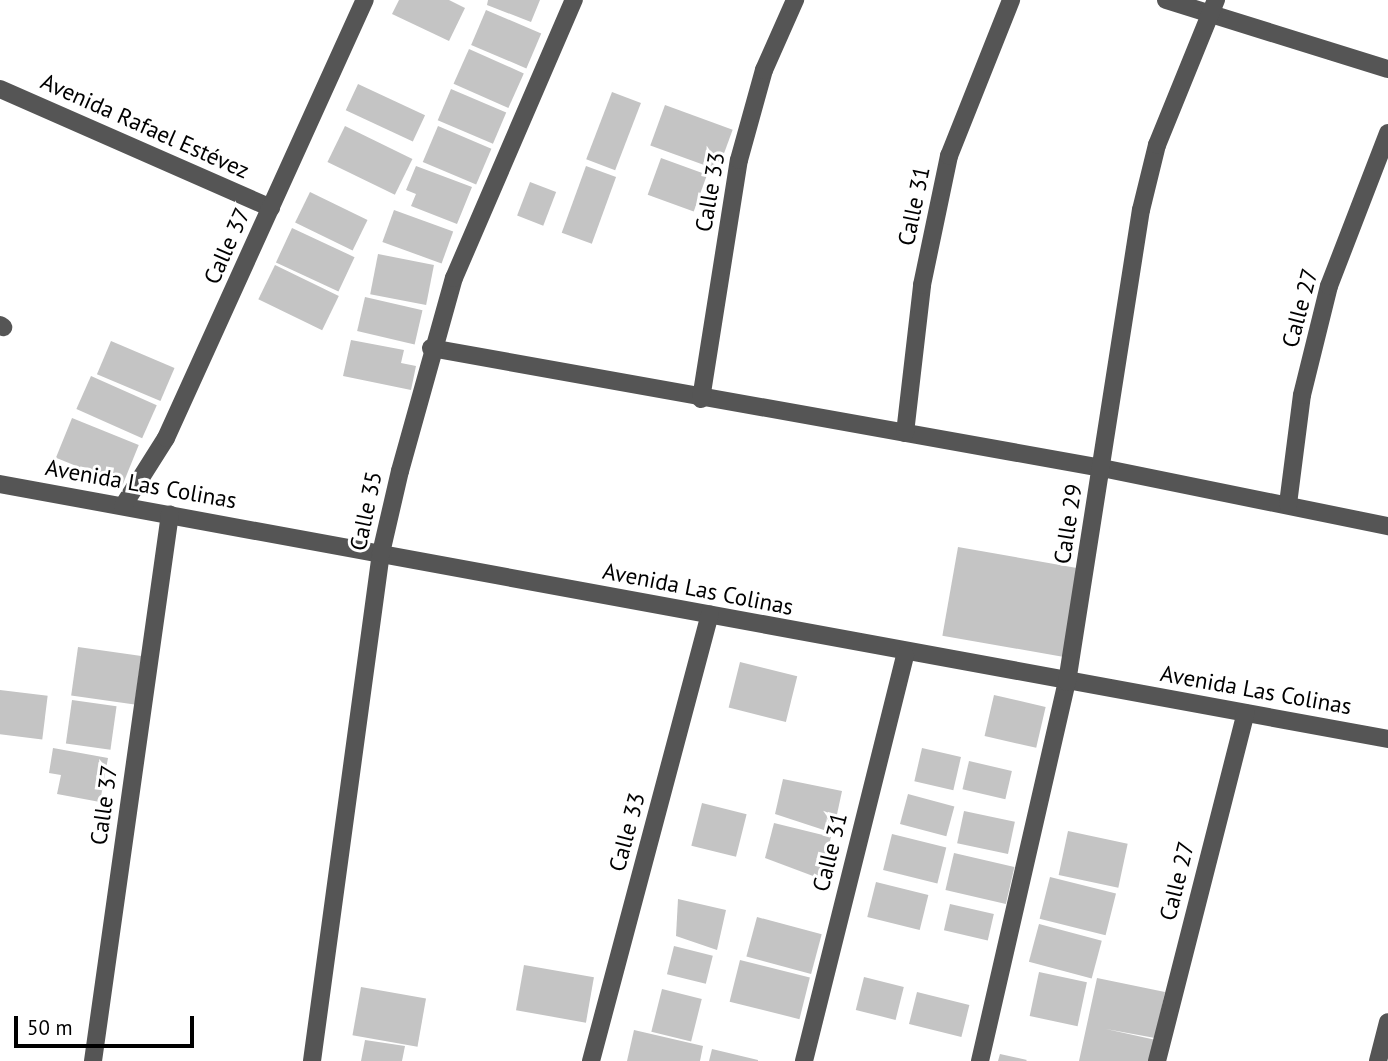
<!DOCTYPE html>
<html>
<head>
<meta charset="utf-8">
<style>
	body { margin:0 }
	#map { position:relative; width:1388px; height:1061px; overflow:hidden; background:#fff; font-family:"PT Sans",sans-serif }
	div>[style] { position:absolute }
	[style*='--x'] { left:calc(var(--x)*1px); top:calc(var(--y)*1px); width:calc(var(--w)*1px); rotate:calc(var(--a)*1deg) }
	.building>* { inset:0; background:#c4c4c4; transform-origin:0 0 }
	.minor>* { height:18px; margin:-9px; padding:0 9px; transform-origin:9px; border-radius:9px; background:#555 }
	span { translate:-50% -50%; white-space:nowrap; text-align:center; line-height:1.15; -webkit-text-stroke:6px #fff; paint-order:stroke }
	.street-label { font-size:23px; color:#000 }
	.scale { position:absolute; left:14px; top:1016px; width:180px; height:32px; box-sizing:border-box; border:4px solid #000; border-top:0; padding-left:9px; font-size:21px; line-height:24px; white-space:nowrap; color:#000; -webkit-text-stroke:5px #fff; paint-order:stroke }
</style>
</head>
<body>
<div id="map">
	<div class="building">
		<i style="clip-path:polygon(399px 0,449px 0,465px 8px,449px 41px,392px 14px)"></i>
		<i style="clip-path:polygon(488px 0,540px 0,531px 22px,487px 5px)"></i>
		<i style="left:486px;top:10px;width:60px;height:38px;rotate:23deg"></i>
		<i style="left:469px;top:49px;width:60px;height:38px;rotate:24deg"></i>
		<i style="left:358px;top:84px;width:74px;height:29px;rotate:25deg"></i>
		<i style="left:451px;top:89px;width:60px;height:34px;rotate:23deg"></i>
		<i style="left:612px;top:92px;width:31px;height:72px;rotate:21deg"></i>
		<i style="left:665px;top:105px;width:72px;height:43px;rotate:20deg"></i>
		<i style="left:345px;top:126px;width:75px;height:40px;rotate:26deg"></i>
		<i style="left:438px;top:126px;width:58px;height:39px;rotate:23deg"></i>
		<i style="left:661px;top:158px;width:49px;height:39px;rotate:20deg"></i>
		<i style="clip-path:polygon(416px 166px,472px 187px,457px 224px,411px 206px,416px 194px,406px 190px)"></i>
		<i style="left:586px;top:166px;width:32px;height:71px;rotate:20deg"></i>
		<i style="left:530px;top:182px;width:28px;height:36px;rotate:21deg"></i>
		<i style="left:310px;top:192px;width:64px;height:34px;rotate:26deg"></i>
		<i style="left:394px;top:210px;width:63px;height:34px;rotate:20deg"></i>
		<i style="left:292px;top:228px;width:69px;height:38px;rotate:25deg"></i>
		<i style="left:378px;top:254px;width:57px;height:41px;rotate:11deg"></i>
		<i style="left:275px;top:265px;width:71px;height:38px;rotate:26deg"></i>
		<i style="left:365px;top:297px;width:59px;height:35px;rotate:13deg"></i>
		<i style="clip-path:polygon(351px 340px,404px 350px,401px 363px,416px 366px,411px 390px,343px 376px)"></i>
		<i style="left:111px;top:341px;width:69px;height:36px;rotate:23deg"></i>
		<i style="left:91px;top:376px;width:72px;height:36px;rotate:24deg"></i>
		<i style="left:72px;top:418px;width:72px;height:43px;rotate:22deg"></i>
		<i style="left:958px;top:547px;width:125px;height:90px;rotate:10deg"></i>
		<i style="left:78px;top:647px;width:64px;height:49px;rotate:8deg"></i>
		<i style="left:740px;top:662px;width:59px;height:47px;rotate:14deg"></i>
		<i style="left:0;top:690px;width:48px;height:44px;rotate:7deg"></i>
		<i style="left:994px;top:695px;width:53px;height:42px;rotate:13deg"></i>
		<i style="left:72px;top:700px;width:45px;height:44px;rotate:8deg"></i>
		<i style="clip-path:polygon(53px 748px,108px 758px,100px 802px,57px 794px,61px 775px,49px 773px)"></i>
		<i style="left:922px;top:748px;width:40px;height:34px;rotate:13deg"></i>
		<i style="left:969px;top:761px;width:44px;height:29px;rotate:13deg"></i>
		<i style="clip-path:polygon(783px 779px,842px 791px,833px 833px,775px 814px)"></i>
		<i style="left:908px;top:794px;width:48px;height:31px;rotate:15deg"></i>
		<i style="left:702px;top:803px;width:46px;height:44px;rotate:14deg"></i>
		<i style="left:964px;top:811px;width:52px;height:33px;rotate:12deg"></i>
		<i style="clip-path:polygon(774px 823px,831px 837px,821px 879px,765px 858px)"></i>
		<i style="left:1068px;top:831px;width:61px;height:45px;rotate:12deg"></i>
		<i style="left:892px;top:834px;width:56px;height:37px;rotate:14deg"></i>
		<i style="left:954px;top:853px;width:62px;height:38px;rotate:13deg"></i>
		<i style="left:1050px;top:877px;width:68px;height:43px;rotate:14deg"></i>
		<i style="left:876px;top:882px;width:54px;height:36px;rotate:14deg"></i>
		<i style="clip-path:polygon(678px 899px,726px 910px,717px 950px,676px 936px)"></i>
		<i style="left:950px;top:904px;width:45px;height:27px;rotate:13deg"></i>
		<i style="left:757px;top:917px;width:67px;height:41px;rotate:15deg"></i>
		<i style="left:1039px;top:924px;width:65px;height:39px;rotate:15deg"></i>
		<i style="left:674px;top:946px;width:40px;height:29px;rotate:14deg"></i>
		<i style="left:740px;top:960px;width:72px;height:43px;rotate:14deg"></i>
		<i style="left:524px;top:965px;width:71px;height:46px;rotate:10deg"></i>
		<i style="left:1039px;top:972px;width:49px;height:45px;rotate:12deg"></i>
		<i style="left:864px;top:977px;width:41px;height:34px;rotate:14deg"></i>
		<i style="clip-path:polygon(1097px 978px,1165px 992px,1155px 1038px,1106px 1029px,1156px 1040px,1151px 1061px,1079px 1061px)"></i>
		<i style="left:361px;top:987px;width:66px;height:49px;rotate:10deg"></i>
		<i style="left:662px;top:989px;width:41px;height:44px;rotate:14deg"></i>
		<i style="left:917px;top:992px;width:54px;height:33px;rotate:14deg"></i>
		<i style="clip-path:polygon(634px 1030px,703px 1046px,700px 1061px,627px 1061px)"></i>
		<i style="clip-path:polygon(365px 1040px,405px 1046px,402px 1061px,361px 1061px)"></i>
		<i style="clip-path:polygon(712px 1049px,758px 1060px,758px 1061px,709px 1061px)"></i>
		<i style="clip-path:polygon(1000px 1054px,1027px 1060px,1026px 1061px,998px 1061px)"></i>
	</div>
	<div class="minor">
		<i style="--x:1166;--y:0;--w:232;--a:17.3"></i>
		<i style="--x:0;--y:89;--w:296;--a:23.7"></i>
		<i style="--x:0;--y:325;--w:4;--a:34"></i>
		<i style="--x:431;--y:348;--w:682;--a:10.14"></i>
		<i style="--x:1102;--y:468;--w:292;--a:11.5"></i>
		<i style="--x:701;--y:399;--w:242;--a:-81"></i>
		<i style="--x:739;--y:160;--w:93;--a:-74.5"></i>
		<i style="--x:764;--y:70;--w:77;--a:-66.1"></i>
		<i style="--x:905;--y:433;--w:149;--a:-83.4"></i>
		<i style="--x:922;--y:285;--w:132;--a:-78.2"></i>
		<i style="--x:949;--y:156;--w:168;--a:-68.3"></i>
		<i style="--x:0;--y:484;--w:1411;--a:10.41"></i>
		<i style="--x:1288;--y:504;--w:110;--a:-82.7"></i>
		<i style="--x:1302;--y:395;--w:112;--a:-76.1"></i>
		<i style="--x:1329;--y:286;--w:164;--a:-68.9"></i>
		<i style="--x:123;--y:506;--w:80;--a:-57.7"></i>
		<i style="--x:166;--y:438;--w:481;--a:-65.6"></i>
		<i style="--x:93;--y:1061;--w:552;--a:-81.99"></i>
		<i style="--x:312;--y:1061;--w:513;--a:-82.27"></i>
		<i style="--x:381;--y:553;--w:84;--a:-77"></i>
		<i style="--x:400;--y:471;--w:200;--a:-74.4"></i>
		<i style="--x:454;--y:278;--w:303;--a:-66.7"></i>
		<i style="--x:591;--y:1061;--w:462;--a:-75.1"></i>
		<i style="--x:804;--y:1061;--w:418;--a:-76"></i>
		<i style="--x:980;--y:1061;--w:389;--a:-77.1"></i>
		<i style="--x:1067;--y:682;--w:478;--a:-81.1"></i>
		<i style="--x:1141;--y:210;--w:67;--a:-76.2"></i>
		<i style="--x:1157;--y:145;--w:157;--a:-67.9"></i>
		<i style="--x:1157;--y:1061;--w:359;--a:-75.7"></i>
		<i style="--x:1378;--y:1061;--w:40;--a:-75.6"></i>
	</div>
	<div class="street-label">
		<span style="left:145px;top:126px;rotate:24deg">Avenida Rafael Estévez</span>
		<span style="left:710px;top:192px;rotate:-80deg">Calle 33</span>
		<span style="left:914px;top:206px;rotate:-78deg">Calle 31</span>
		<span style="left:227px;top:246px;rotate:-66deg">Calle 37</span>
		<span style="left:1300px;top:308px;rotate:-75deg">Calle 27</span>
		<span style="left:141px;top:484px;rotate:10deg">Avenida Las Colinas</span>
		<span style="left:366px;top:511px;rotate:-78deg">Calle 35</span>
		<span style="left:1068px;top:524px;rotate:-81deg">Calle 29</span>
		<span style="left:698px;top:589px;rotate:11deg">Avenida Las Colinas</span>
		<span style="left:1256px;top:690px;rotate:10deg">Avenida Las Colinas</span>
		<span style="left:104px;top:805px;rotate:-82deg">Calle 37</span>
		<span style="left:627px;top:832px;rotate:-75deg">Calle 33</span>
		<span style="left:830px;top:852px;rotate:-76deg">Calle 31</span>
		<span style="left:1177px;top:881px;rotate:-76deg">Calle 27</span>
	</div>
	<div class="scale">50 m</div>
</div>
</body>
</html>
